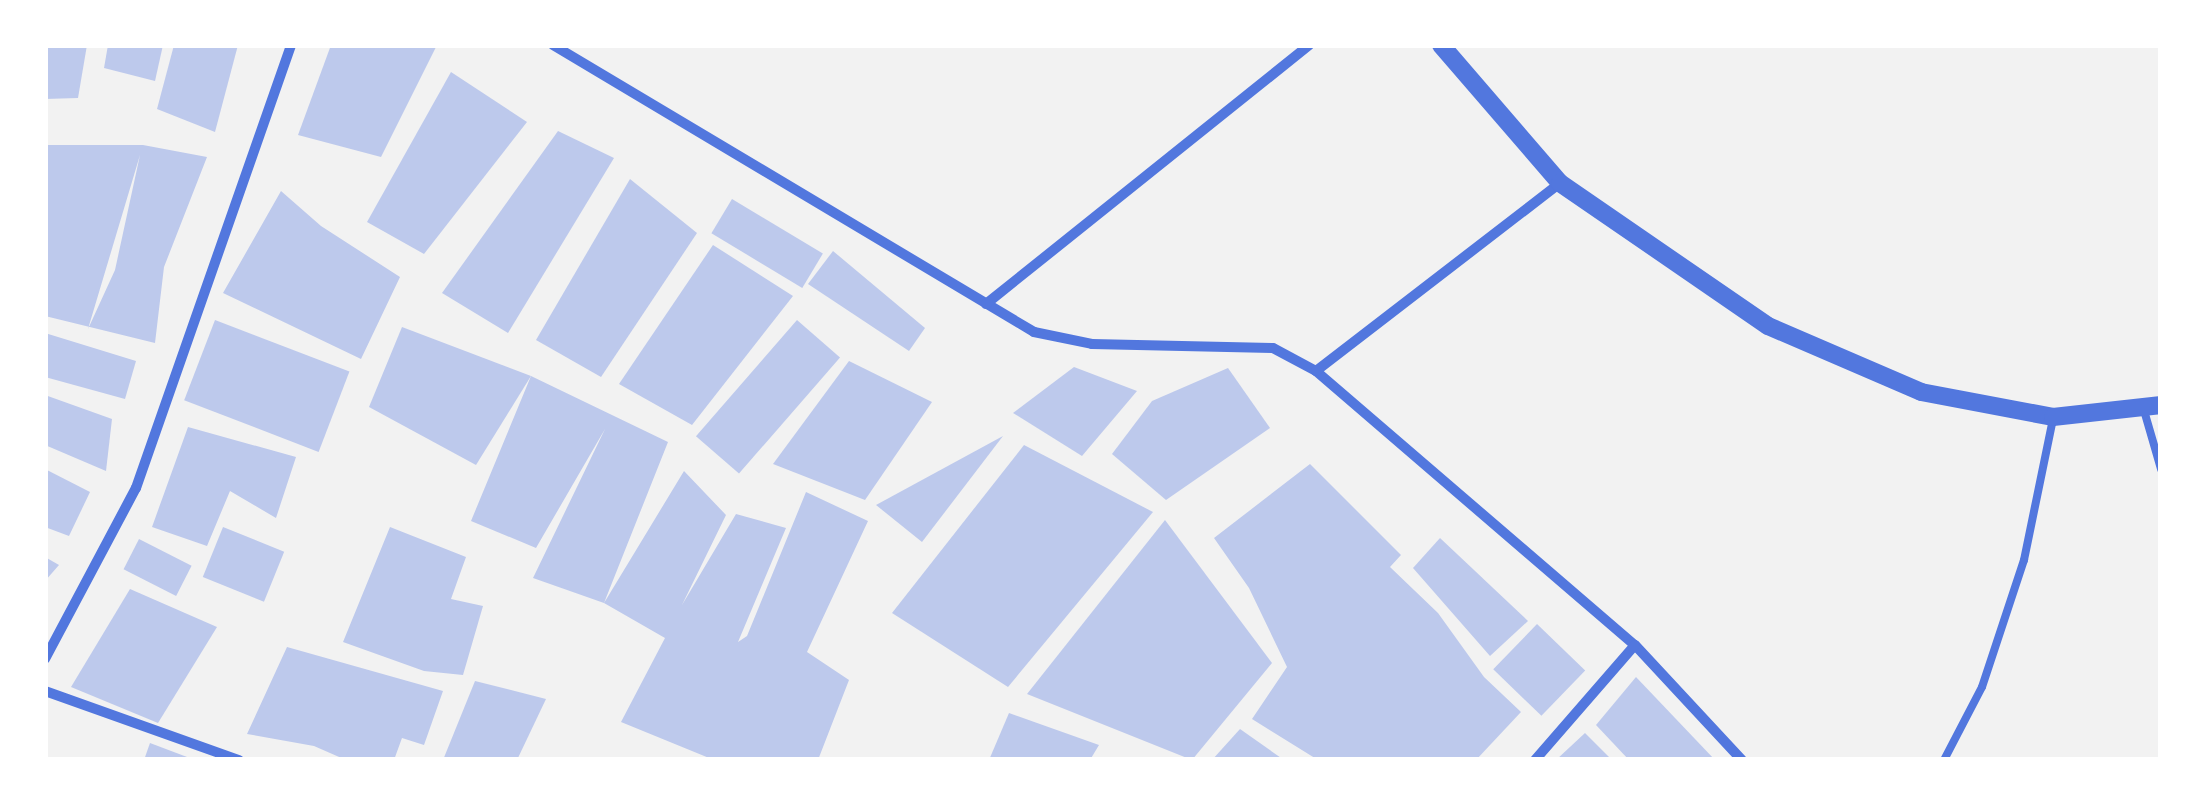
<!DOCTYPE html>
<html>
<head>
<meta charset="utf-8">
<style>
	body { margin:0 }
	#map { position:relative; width:2206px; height:805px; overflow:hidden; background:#f2f2f2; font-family:Manrope,sans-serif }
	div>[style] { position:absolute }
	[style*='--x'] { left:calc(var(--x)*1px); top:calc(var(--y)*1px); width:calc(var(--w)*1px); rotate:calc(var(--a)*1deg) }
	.building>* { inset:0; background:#bdc9ec; transform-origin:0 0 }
	.service>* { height:8px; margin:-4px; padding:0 4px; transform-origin:4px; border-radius:4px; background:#5277de }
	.minor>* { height:10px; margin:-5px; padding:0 5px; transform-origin:5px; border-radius:5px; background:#5277de }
	.tertiary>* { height:18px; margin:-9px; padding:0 9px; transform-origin:9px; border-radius:9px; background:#5277de }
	span { translate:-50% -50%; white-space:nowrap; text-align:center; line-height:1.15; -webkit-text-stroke:8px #fff; paint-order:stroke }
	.frame { position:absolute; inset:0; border:48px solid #fff; pointer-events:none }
</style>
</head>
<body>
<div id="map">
	<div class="building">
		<i style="clip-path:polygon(45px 45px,87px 45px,78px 98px,45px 99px)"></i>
		<i style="clip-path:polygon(108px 45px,163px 45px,155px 81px,104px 68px)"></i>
		<i style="clip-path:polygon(174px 45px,238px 45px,215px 132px,157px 109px)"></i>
		<i style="clip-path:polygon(331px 45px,437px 45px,381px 157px,298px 135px)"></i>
		<i style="clip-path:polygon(451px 72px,527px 122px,424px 254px,367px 222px)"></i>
		<i style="clip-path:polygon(558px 131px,614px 158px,508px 333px,442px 293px)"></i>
		<i style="clip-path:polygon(evenodd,48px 145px,143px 145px,207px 157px,164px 267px,155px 343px,45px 316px,48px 145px,140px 155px,115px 270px,88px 329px,140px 155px)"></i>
		<i style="clip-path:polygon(630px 179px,697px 233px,601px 377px,536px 340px)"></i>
		<i style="clip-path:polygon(281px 191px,321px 226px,400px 277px,361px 359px,223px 293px)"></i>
		<i style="left:732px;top:199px;width:106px;height:40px;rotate:31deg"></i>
		<i style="clip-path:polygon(713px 245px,793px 296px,692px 425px,619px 384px)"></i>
		<i style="clip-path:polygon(833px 251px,925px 328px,909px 351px,808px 284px)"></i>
		<i style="left:215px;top:320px;width:144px;height:86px;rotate:21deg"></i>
		<i style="left:797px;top:320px;width:57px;height:154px;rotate:41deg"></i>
		<i style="clip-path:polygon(402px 327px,531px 376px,476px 465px,369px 407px)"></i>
		<i style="clip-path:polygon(45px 333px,136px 361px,125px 399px,45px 377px)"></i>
		<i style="clip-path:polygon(849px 361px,932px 402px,865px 500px,773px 464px)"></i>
		<i style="clip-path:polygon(1074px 367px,1137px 391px,1082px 456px,1013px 413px)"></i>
		<i style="clip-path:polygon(1228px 368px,1270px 428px,1166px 500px,1112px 454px,1152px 401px)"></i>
		<i style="clip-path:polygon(531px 376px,668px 442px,604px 603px,684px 471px,726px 515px,682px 605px,736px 514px,786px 528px,738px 642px,747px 636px,806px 492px,868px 521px,807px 652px,849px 680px,818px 760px,714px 760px,621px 722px,665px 638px,604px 603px,533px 578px,605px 429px,536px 548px,471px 521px)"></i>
		<i style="clip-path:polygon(45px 395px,112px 419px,106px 471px,45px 445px)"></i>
		<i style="clip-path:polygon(188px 427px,296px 457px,276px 518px,230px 491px,207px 546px,152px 527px)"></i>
		<i style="clip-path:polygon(1003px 436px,922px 542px,876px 505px)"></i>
		<i style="clip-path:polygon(1024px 445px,1153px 512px,1008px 687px,892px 613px)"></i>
		<i style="clip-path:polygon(1310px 464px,1401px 555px,1390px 567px,1438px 613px,1484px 677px,1521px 712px,1476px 760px,1318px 760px,1252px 719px,1287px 667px,1249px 588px,1214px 538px)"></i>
		<i style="clip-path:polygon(45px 469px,90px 492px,69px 536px,45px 527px)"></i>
		<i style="clip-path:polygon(1165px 520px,1272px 663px,1192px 760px,1027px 694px)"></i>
		<i style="left:223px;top:527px;width:66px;height:54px;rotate:22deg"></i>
		<i style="clip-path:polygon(390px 527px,466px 557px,451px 599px,483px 606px,463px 675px,424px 671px,343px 642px)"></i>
		<i style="clip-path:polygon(1440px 538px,1528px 621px,1490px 656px,1413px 568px)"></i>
		<i style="left:139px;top:539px;width:59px;height:34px;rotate:27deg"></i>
		<i style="clip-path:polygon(45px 557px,59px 565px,45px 581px)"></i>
		<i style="clip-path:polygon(130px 589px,217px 627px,158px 723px,71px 687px)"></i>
		<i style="left:1537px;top:624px;width:67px;height:63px;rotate:44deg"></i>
		<i style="clip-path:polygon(287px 647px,443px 691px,424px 745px,402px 738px,394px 760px,346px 760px,314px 746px,247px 734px)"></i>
		<i style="clip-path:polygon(1636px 677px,1715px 760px,1629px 760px,1596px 725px)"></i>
		<i style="clip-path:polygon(475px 681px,546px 699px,517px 760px,443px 760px)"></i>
		<i style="clip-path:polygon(1009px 713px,1099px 745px,1090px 760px,989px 760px)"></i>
		<i style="clip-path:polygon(1240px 729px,1284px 760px,1212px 760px)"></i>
		<i style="clip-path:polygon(1585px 733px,1612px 760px,1556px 760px)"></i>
		<i style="clip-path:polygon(150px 743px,195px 760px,144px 760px)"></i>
	</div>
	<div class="service">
		<i style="--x:2143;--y:407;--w:65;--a:73.8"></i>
		<i style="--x:1944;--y:760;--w:82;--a:-62.5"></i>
		<i style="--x:1982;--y:687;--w:134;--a:-71.7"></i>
		<i style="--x:2024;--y:560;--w:144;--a:-78.4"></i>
	</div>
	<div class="minor">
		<i style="--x:553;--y:45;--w:560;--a:30.82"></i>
		<i style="--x:1034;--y:332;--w:59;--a:11.7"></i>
		<i style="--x:1092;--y:344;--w:181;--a:1.3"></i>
		<i style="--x:1273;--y:348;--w:49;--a:28.1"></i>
		<i style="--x:1316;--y:371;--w:421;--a:40.7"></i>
		<i style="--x:1635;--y:645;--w:157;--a:47.1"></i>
		<i style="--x:986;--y:304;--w:414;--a:-38.7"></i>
		<i style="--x:1316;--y:371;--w:308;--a:-37.6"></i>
		<i style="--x:45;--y:659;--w:194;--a:-62"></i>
		<i style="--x:136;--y:488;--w:469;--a:-70.7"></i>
		<i style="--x:45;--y:691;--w:206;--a:19.6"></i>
		<i style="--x:1535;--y:760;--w:152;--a:-49"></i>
	</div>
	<div class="tertiary">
		<i style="--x:1441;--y:45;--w:182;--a:49.2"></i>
		<i style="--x:1560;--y:183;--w:252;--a:34.5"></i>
		<i style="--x:1768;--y:326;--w:167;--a:23.3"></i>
		<i style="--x:1921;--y:392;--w:134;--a:10.7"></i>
		<i style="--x:2053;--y:417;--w:109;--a:-6.3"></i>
	</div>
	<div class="frame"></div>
</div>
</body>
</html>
